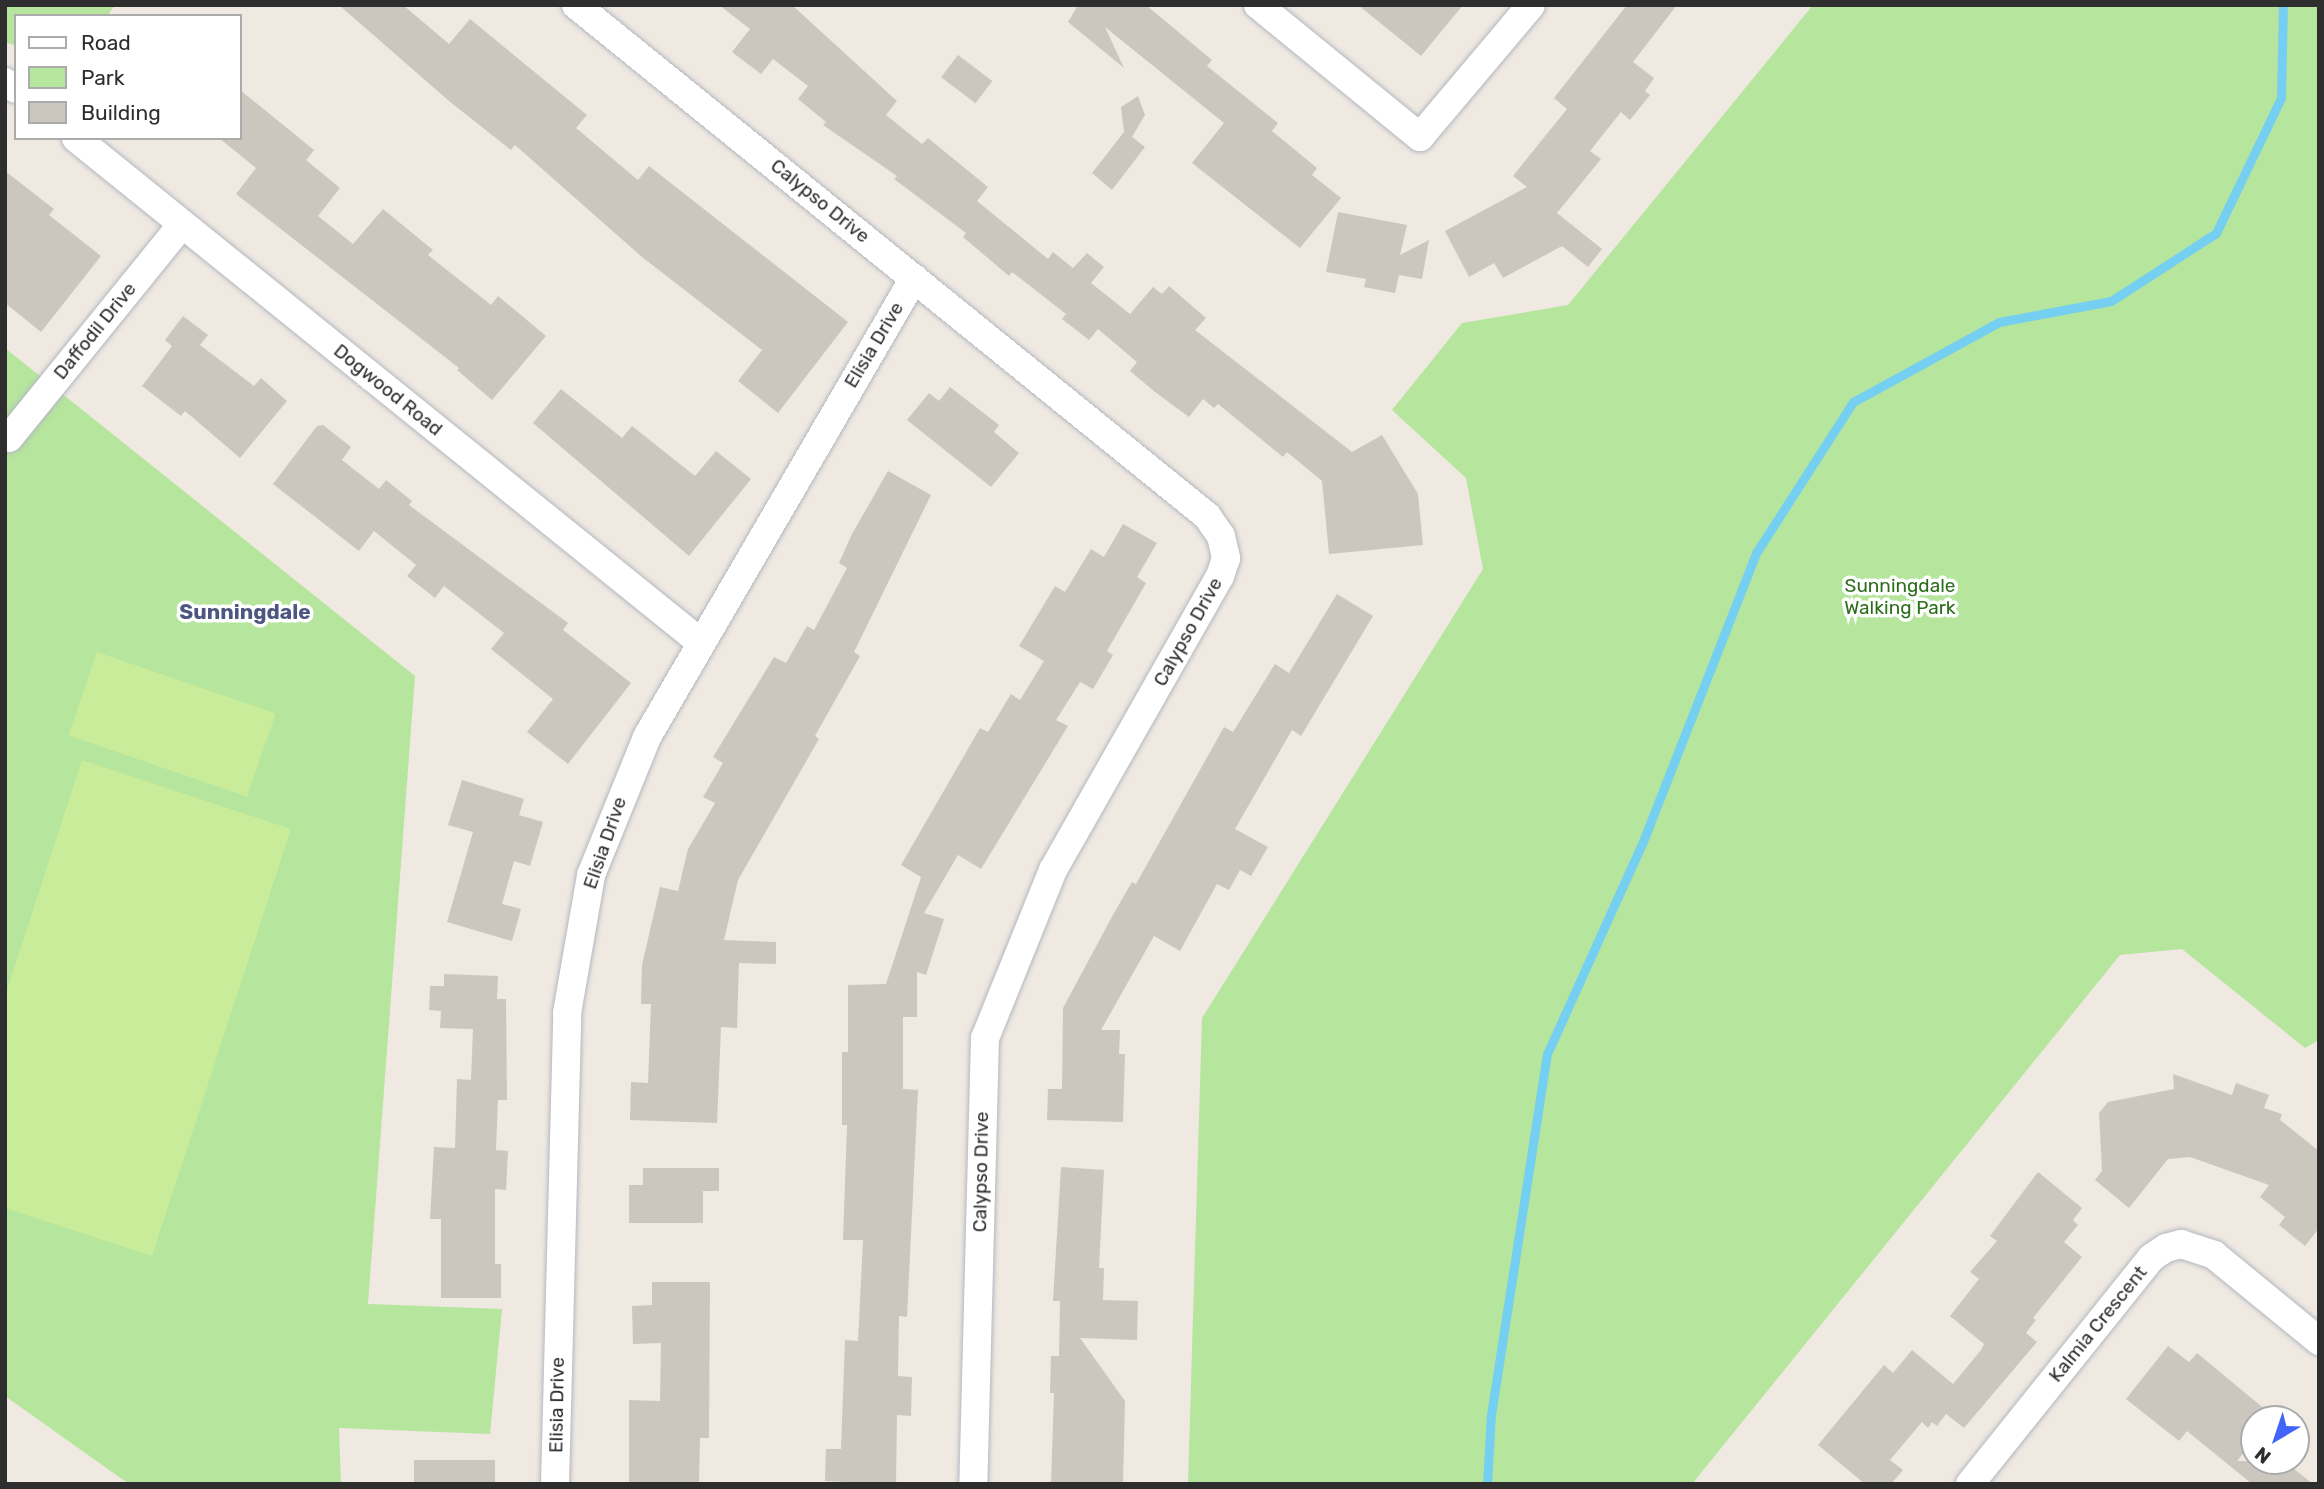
<!DOCTYPE html>
<html>
<head>
<meta charset="utf-8">
<style>
	body { margin:0 }
	#map { position:relative; width:2324px; height:1489px; overflow:hidden; background:#efe9e1; font-family:Rubik,sans-serif }
	div>[style] { position:absolute }
	[style*='--x'] { left:calc(var(--x)*1px); top:calc(var(--y)*1px); width:calc(var(--w)*1px); rotate:calc(var(--a)*1deg) }
	.green>* { inset:0; background:#b6e59e }
	.pitch>* { inset:0; background:#c9ec9a; transform-origin:0 0 }
	.stream>* { height:9px; margin:-4.5px; padding:0 4.5px; transform-origin:4.5px; border-radius:4.5px; background:#75cff0 }
	.building>* { inset:0; background:#cbc7bf; transform-origin:0 0 }
	.roads { filter:drop-shadow(0 0 2px #b4b7c1) drop-shadow(0 0 2px #b4b7c1) }
	.minor>* { height:28px; margin:-14px; padding:0 14px; transform-origin:14px; border-radius:14px; background:#fff }
	span { translate:-50% -50%; white-space:nowrap; text-align:center; line-height:1.15; -webkit-text-stroke:7px #fff; paint-order:stroke }
	.street-label { font-size:19px; color:#2e2e2e }
	.park-label { font-size:19px; color:#2c6e1b }
	.neighbourhood-label { font-size:21px; color:#4d5680; font-weight:700 }
	.frame { position:absolute; inset:0; border:7px solid #2e2e2e; pointer-events:none }
	.legend { position:absolute; left:14px; top:14px; width:228px; height:126px; box-sizing:border-box; background:#fff; border:2px solid #ababab; margin:0; padding:9px 12px; list-style:none; font-size:21px; color:#2e2e2e }
	.legend li { display:flex; align-items:center; gap:14px; height:35px }
	.legend b { width:35px; border:2px solid #ababab }
	.north { position:absolute; left:2240px; top:1405px; width:70px; height:70px; box-sizing:border-box; background:#fff; border:2px solid #ababab; border-radius:50%; rotate:219deg; font-size:19px; font-weight:700; line-height:28px; text-align:center; color:#2e2e2e }
	.north::after { content:''; display:block; margin:auto; width:24px; height:32px; background:#4264fb; clip-path:polygon(50% 0,100% 100%,50% 72%,0 100%) }
</style>
</head>
<body>
<div id="map">
	<div class="green">
		<i style="clip-path:polygon(5px 5px,115px 5px,107px 16px,16px 16px,16px 46px,5px 42px)"></i>
		<i style="clip-path:polygon(1813px 5px,2319px 5px,2319px 1040px,2305px 1048px,2182px 949px,2120px 955px,1692px 1484px,1188px 1484px,1202px 1018px,1483px 569px,1466px 478px,1392px 410px,1462px 323px,1568px 305px)"></i>
		<i style="clip-path:polygon(5px 348px,415px 676px,368px 1304px,502px 1309px,490px 1434px,339px 1428px,341px 1484px,129px 1484px,5px 1396px)"></i>
	</div>
	<div class="pitch">
		<i style="left:97px;top:652px;width:189px;height:88px;rotate:19deg"></i>
		<i style="clip-path:polygon(82px 760px,291px 829px,152px 1256px,5px 1208px,5px 996px)"></i>
	</div>
	<div class="stream">
		<i style="--x:1487;--y:1484;--w:69;--a:-86.7"></i>
		<i style="--x:1491;--y:1415;--w:365;--a:-81.2"></i>
		<i style="--x:1547;--y:1054;--w:230;--a:-65.7"></i>
		<i style="--x:1642;--y:844;--w:313;--a:-68.6"></i>
		<i style="--x:1756;--y:553;--w:179;--a:-57.3"></i>
		<i style="--x:1853;--y:402;--w:166;--a:-28.7"></i>
		<i style="--x:1999;--y:322;--w:114;--a:-10.6"></i>
		<i style="--x:2111;--y:301;--w:125;--a:-32.9"></i>
		<i style="--x:2216;--y:233;--w:150;--a:-64.3"></i>
		<i style="--x:2281;--y:98;--w:93;--a:-88.8"></i>
	</div>
	<div class="building">
		<i style="clip-path:polygon(339px 5px,403px 5px,449px 44px,470px 19px,587px 115px,576px 128px,638px 180px,649px 166px,848px 322px,778px 413px,738px 381px,762px 350px,642px 257px,515px 145px,511px 150px,449px 101px)"></i>
		<i style="clip-path:polygon(719px 5px,792px 5px,897px 101px,886px 115px,922px 144px,928px 138px,988px 187px,977px 201px,1048px 259px,1053px 252px,1073px 268px,1087px 253px,1104px 267px,1091px 283px,1130px 314px,1153px 287px,1162px 294px,1169px 286px,1206px 318px,1195px 330px,1352px 452px,1382px 435px,1418px 494px,1423px 545px,1329px 554px,1322px 481px,1287px 452px,1283px 457px,1218px 404px,1214px 408px,1203px 399px,1189px 417px,1155px 392px,1130px 371px,1137px 362px,1098px 329px,1089px 340px,1062px 319px,1066px 314px,1012px 272px,1009px 276px,963px 237px,966px 233px,894px 179px,897px 176px,823px 125px,826px 122px,798px 99px,808px 86px,773px 59px,761px 74px,732px 52px,750px 29px)"></i>
		<i style="clip-path:polygon(1078px 5px,1146px 5px,1212px 60px,1207px 66px,1278px 123px,1272px 131px,1317px 168px,1312px 175px,1341px 198px,1300px 248px,1192px 163px,1224px 123px,1105px 27px,1124px 68px,1068px 22px)"></i>
		<i style="clip-path:polygon(1358px 5px,1463px 5px,1421px 56px)"></i>
		<i style="clip-path:polygon(1627px 5px,1677px 5px,1633px 62px,1654px 78px,1645px 91px,1650px 95px,1630px 120px,1621px 112px,1590px 151px,1601px 159px,1557px 213px,1602px 249px,1588px 267px,1562px 246px,1503px 278px,1494px 263px,1469px 277px,1445px 231px,1527px 187px,1513px 176px,1567px 109px,1554px 98px)"></i>
		<i style="left:958px;top:55px;width:43px;height:28px;rotate:37deg"></i>
		<i style="clip-path:polygon(240px 90px,314px 150px,306px 160px,340px 188px,318px 216px,353px 244px,383px 209px,433px 250px,428px 255px,491px 305px,498px 296px,546px 336px,492px 400px,457px 370px,459px 368px,236px 194px,256px 168px,219px 138px,240px 138px)"></i>
		<i style="clip-path:polygon(1138px 96px,1145px 115px,1132px 137px,1145px 147px,1112px 190px,1092px 173px,1124px 132px,1121px 107px)"></i>
		<i style="clip-path:polygon(5px 171px,54px 209px,49px 215px,101px 256px,41px 332px,5px 303px)"></i>
		<i style="clip-path:polygon(1338px 212px,1407px 225px,1400px 255px,1429px 240px,1422px 279px,1399px 275px,1395px 293px,1364px 287px,1366px 279px,1326px 272px)"></i>
		<i style="clip-path:polygon(183px 316px,208px 335px,200px 345px,254px 386px,261px 378px,287px 401px,240px 458px,185px 411px,181px 416px,142px 386px,172px 346px,165px 340px)"></i>
		<i style="clip-path:polygon(950px 387px,999px 425px,994px 432px,1019px 453px,991px 487px,907px 420px,929px 393px,939px 401px)"></i>
		<i style="clip-path:polygon(561px 389px,622px 438px,632px 426px,695px 476px,716px 451px,751px 479px,689px 556px,533px 423px)"></i>
		<i style="clip-path:polygon(323px 425px,351px 447px,342px 460px,379px 489px,386px 480px,412px 501px,409px 505px,568px 623px,563px 630px,631px 683px,568px 764px,527px 732px,553px 699px,491px 649px,504px 633px,444px 586px,435px 598px,407px 576px,416px 565px,374px 531px,359px 551px,273px 484px,317px 426px)"></i>
		<i style="clip-path:polygon(888px 471px,931px 495px,854px 652px,860px 656px,815px 736px,819px 739px,738px 880px,724px 940px,776px 942px,776px 964px,739px 963px,737px 1028px,721px 1027px,717px 1123px,630px 1120px,631px 1082px,648px 1083px,651px 1004px,641px 1004px,642px 965px,660px 887px,678px 891px,688px 849px,715px 803px,703px 797px,723px 763px,713px 757px,774px 657px,786px 663px,807px 626px,814px 630px,847px 568px,839px 563px,852px 534px)"></i>
		<i style="clip-path:polygon(1123px 524px,1157px 543px,1137px 577px,1146px 583px,1107px 651px,1113px 655px,1093px 689px,1080px 682px,1056px 720px,1068px 726px,981px 869px,958px 855px,924px 913px,944px 919px,926px 975px,917px 972px,917px 1017px,903px 1017px,903px 1089px,918px 1090px,907px 1317px,899px 1316px,898px 1376px,912px 1377px,911px 1416px,897px 1415px,896px 1484px,825px 1481px,826px 1449px,841px 1449px,845px 1340px,858px 1341px,863px 1240px,843px 1240px,847px 1125px,842px 1125px,842px 1052px,848px 1052px,848px 985px,886px 984px,921px 877px,901px 865px,980px 728px,988px 732px,1011px 694px,1020px 700px,1044px 661px,1019px 646px,1055px 586px,1065px 592px,1091px 549px,1104px 557px)"></i>
		<i style="clip-path:polygon(1337px 594px,1373px 616px,1301px 736px,1292px 730px,1235px 829px,1268px 847px,1251px 876px,1240px 870px,1229px 890px,1217px 884px,1180px 951px,1154px 936px,1101px 1030px,1120px 1030px,1119px 1054px,1125px 1054px,1123px 1122px,1047px 1120px,1048px 1089px,1062px 1089px,1063px 1008px,1114px 913px,1132px 882px,1136px 884px,1224px 727px,1233px 732px,1275px 664px,1289px 673px)"></i>
		<i style="clip-path:polygon(462px 780px,524px 799px,519px 815px,543px 822px,530px 866px,514px 861px,502px 904px,521px 909px,512px 941px,447px 922px,473px 832px,448px 825px)"></i>
		<i style="clip-path:polygon(444px 974px,498px 976px,497px 999px,506px 999px,507px 1100px,498px 1100px,496px 1150px,508px 1151px,506px 1190px,495px 1189px,495px 1264px,501px 1264px,501px 1298px,441px 1298px,441px 1219px,430px 1219px,434px 1147px,455px 1148px,457px 1079px,471px 1080px,473px 1029px,440px 1028px,441px 1011px,429px 1010px,430px 986px,444px 986px)"></i>
		<i style="clip-path:polygon(2173px 1074px,2232px 1095px,2236px 1083px,2269px 1095px,2264px 1108px,2282px 1114px,2280px 1120px,2319px 1151px,2319px 1228px,2305px 1246px,2279px 1225px,2285px 1217px,2260px 1197px,2269px 1185px,2190px 1157px,2168px 1159px,2129px 1208px,2095px 1180px,2102px 1171px,2099px 1113px,2108px 1102px,2174px 1089px)"></i>
		<i style="clip-path:polygon(1061px 1167px,1104px 1170px,1099px 1268px,1104px 1268px,1103px 1300px,1138px 1301px,1137px 1340px,1080px 1338px,1125px 1401px,1123px 1484px,1051px 1484px,1054px 1393px,1050px 1393px,1051px 1356px,1059px 1356px,1060px 1301px,1053px 1301px)"></i>
		<i style="clip-path:polygon(643px 1168px,719px 1168px,719px 1191px,703px 1191px,703px 1223px,629px 1223px,629px 1185px,643px 1185px)"></i>
		<i style="clip-path:polygon(2038px 1172px,2082px 1208px,2073px 1220px,2078px 1225px,2064px 1242px,2082px 1257px,2033px 1318px,2036px 1320px,2026px 1333px,2037px 1342px,1964px 1428px,1946px 1414px,1937px 1426px,1932px 1422px,1928px 1428px,1922px 1422px,1890px 1460px,1903px 1470px,1891px 1484px,1865px 1484px,1818px 1445px,1884px 1365px,1893px 1373px,1912px 1350px,1953px 1384px,1981px 1350px,1984px 1344px,1950px 1316px,1979px 1279px,1970px 1272px,1997px 1241px,1990px 1236px)"></i>
		<i style="clip-path:polygon(652px 1282px,710px 1282px,709px 1438px,700px 1438px,699px 1484px,629px 1484px,629px 1400px,660px 1401px,661px 1343px,633px 1344px,632px 1306px,652px 1305px)"></i>
		<i style="clip-path:polygon(2168px 1346px,2189px 1362px,2197px 1353px,2273px 1416px,2254px 1419px,2254px 1440px,2237px 1461px,2284px 1461px,2313px 1484px,2252px 1484px,2187px 1431px,2179px 1441px,2126px 1399px)"></i>
		<i style="left:495px;top:1460px;width:24px;height:81px;rotate:90deg"></i>
	</div>
	<div class="roads">
		<div class="minor">
			<i style="--x:576;--y:5;--w:812;--a:39"></i>
			<i style="--x:1207;--y:516;--w:24;--a:55"></i>
			<i style="--x:1221;--y:536;--w:23;--a:77"></i>
			<i style="--x:1226;--y:558;--w:19;--a:108"></i>
			<i style="--x:1220;--y:576;--w:338;--a:119.6"></i>
			<i style="--x:1053;--y:870;--w:181;--a:112"></i>
			<i style="--x:985;--y:1038;--w:446;--a:91.5"></i>
			<i style="--x:1258;--y:5;--w:209;--a:39.2"></i>
			<i style="--x:1420;--y:137;--w:172;--a:-49.9"></i>
			<i style="--x:5;--y:82;--w:13;--a:32"></i>
			<i style="--x:76;--y:138;--w:801;--a:38.92"></i>
			<i style="--x:9;--y:438;--w:275;--a:-51"></i>
			<i style="--x:555;--y:1484;--w:471;--a:-88.5"></i>
			<i style="--x:567;--y:1013;--w:140;--a:-80.1"></i>
			<i style="--x:591;--y:875;--w:149;--a:-67.9"></i>
			<i style="--x:647;--y:737;--w:531;--a:-59.81"></i>
			<i style="--x:1970;--y:1484;--w:290;--a:-51.3"></i>
			<i style="--x:2151;--y:1258;--w:18;--a:-34"></i>
			<i style="--x:2166;--y:1248;--w:16;--a:-15"></i>
			<i style="--x:2181;--y:1244;--w:35;--a:18"></i>
			<i style="--x:2214;--y:1255;--w:136;--a:39.3"></i>
		</div>
	</div>
	<div class="street-label">
		<span style="left:820px;top:201px;rotate:39deg">Calypso Drive</span>
		<span style="left:95px;top:331px;rotate:-51deg">Daffodil Drive</span>
		<span style="left:874px;top:345px;rotate:-59deg">Elisia Drive</span>
		<span style="left:388px;top:390px;rotate:39deg">Dogwood Road</span>
		<span style="left:1188px;top:632px;rotate:-61deg">Calypso Drive</span>
		<span style="left:605px;top:843px;rotate:-71deg">Elisia Drive</span>
		<span style="left:981px;top:1172px;rotate:-89deg">Calypso Drive</span>
		<span style="left:2098px;top:1324px;rotate:-51deg">Kalmia Crescent</span>
		<span style="left:557px;top:1405px;rotate:-89deg">Elisia Drive</span>
	</div>
	<div class="park-label">
		<span style="left:1900px;top:597px">Sunningdale<br>Walking Park</span>
	</div>
	<div class="neighbourhood-label">
		<span style="left:245px;top:612px">Sunningdale</span>
	</div>
	<div class="frame"></div>
	<ul class="legend">
	<li><b style="height:9px;background:#fff"></b>Road</li>
	<li><b style="height:19px;background:#b6e59e"></b>Park</li>
	<li><b style="height:19px;background:#cbc7bf"></b>Building</li>
	</ul>
	<div class="north">N</div>
</div>
</body>
</html>
